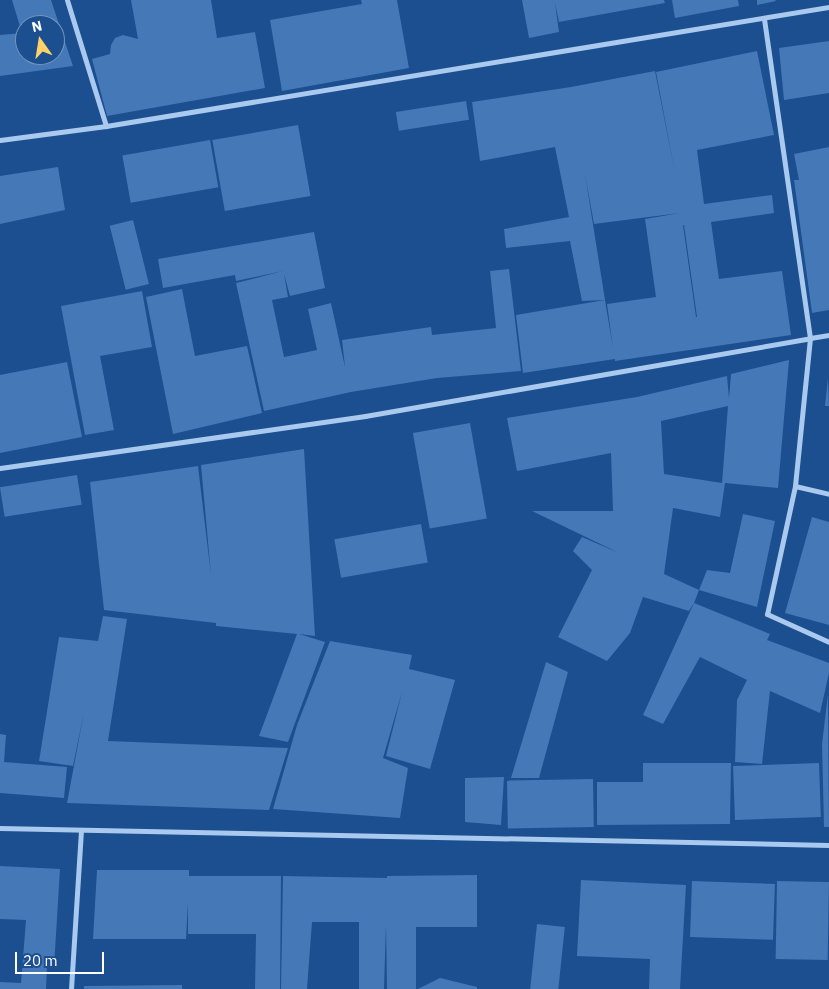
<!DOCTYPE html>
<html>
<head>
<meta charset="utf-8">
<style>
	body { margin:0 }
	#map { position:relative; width:829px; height:989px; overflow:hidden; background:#1b4f8f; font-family:"IBM Plex Sans",sans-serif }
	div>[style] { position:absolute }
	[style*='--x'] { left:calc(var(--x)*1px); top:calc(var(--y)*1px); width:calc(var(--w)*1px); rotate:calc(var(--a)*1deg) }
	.building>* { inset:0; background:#4478b7; transform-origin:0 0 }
	.street>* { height:5px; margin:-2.5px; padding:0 2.5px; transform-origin:2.5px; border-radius:2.5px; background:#a9c9ee }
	span { translate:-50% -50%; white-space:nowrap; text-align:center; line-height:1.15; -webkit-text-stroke:4.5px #1b4f8f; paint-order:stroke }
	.north { position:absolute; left:15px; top:15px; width:50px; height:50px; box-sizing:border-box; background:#1b4f8f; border:1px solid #7695bc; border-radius:50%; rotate:347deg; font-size:14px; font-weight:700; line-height:20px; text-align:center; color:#fff }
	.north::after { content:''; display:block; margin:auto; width:18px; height:22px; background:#ffd166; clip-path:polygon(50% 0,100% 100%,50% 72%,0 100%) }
	.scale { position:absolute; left:15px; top:952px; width:89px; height:22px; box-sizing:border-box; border:2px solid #fff; border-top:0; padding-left:6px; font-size:15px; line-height:18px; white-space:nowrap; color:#fff; -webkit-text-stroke:4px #1b4f8f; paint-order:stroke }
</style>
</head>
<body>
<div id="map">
	<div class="building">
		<i style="clip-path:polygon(evenodd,12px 0,51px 0,73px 66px,0 76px,0 35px,22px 33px,12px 0,25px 25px,55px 25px,55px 55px,25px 55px,25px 25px)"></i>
		<i style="clip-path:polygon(131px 0,211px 0,217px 38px,255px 32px,265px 88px,107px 116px,92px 59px,110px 54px,111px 45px,115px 38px,123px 35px,138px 39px)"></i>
		<i style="clip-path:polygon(361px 0,397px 0,409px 68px,282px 91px,270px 20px,362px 4px)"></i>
		<i style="clip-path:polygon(522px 0,664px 0,665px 3px,559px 22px,555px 3px,559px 32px,529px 38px)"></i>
		<i style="clip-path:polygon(672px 0,738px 0,739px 6px,675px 18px)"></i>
		<i style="clip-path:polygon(757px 0,775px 0,776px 1px,757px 5px)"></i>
		<i style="clip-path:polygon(829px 41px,829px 93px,784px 100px,779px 48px)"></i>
		<i style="clip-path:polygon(evenodd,757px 51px,774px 135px,697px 150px,704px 204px,772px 195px,774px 213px,711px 222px,719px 279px,782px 271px,791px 335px,615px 361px,615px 359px,523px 373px,516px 315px,605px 300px,613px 348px,607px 304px,656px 297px,645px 219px,680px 213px,594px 224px,585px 174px,605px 300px,582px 301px,570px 241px,506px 248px,504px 229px,569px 217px,555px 147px,480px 161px,472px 102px,571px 87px,655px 71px,675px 173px,656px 72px,757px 51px,683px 225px,684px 225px,697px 317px,696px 317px,683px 225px)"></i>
		<i style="left:466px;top:101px;width:19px;height:71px;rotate:81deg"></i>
		<i style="left:298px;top:125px;width:72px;height:87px;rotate:80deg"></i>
		<i style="left:210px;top:140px;width:48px;height:89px;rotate:80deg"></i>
		<i style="clip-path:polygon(829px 147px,829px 310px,812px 313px,794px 180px,799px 180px,794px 154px)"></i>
		<i style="clip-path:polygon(58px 167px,65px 210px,0 224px,0 176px)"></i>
		<i style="left:133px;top:220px;width:66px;height:24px;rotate:76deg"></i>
		<i style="clip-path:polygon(314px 232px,325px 288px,290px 296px,284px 274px,288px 297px,272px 300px,284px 357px,317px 350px,308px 309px,331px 303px,345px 367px,342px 340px,431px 327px,432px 335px,496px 328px,490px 271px,509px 269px,521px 371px,437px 378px,351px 392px,264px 411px,236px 283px,283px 271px,236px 281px,235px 275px,163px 288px,158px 259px)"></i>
		<i style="clip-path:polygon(182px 289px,195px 356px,247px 346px,262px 413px,173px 434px,146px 297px)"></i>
		<i style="clip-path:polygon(142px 291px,152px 347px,100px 356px,114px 430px,85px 435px,61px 306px)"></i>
		<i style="clip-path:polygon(evenodd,789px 360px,778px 488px,725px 483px,720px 517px,673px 508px,664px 574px,699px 590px,694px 603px,770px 634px,767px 640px,829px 663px,829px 673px,820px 713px,770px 691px,762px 764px,735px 762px,737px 700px,747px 680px,700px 657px,663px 724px,643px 715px,694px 603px,689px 611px,643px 597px,630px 633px,607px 661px,558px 637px,592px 570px,573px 551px,582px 537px,619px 553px,532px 511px,613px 511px,611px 453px,517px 471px,507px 418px,637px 397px,727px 376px,729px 398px,731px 374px,789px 360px,728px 406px,722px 483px,664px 474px,661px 421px,728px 406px)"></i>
		<i style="clip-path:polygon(67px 362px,82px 437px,0 453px,0 375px)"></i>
		<i style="clip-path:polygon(828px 378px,829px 406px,825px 406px)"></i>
		<i style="left:470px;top:423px;width:97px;height:58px;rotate:80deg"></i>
		<i style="clip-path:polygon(304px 449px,315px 636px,299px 634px,325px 642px,288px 742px,259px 736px,297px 634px,216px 626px,216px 623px,104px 610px,90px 482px,198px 466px,211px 575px,201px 465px)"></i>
		<i style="left:77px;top:475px;width:30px;height:78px;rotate:81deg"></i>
		<i style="clip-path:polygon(743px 514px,775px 521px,757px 607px,699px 590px,707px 570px,730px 573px)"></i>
		<i style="clip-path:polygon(812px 517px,829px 522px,829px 625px,785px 613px)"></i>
		<i style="left:421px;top:524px;width:39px;height:88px;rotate:80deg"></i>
		<i style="clip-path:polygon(103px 616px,127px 619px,108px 741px,288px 748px,269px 810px,67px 803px,84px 712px,73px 766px,39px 761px,59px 637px,98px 641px)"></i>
		<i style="clip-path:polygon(330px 641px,412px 655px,409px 669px,455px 680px,430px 769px,386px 756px,402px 692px,383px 758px,408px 768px,400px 818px,273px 809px,297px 725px)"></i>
		<i style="clip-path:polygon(546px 662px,568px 672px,539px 778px,511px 778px)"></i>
		<i style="clip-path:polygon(828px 694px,829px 827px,824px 827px,822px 744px)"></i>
		<i style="clip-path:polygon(0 734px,6px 735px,4px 762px,67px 767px,64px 798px,0 793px)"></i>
		<i style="clip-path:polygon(643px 763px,731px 763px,730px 824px,597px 825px,597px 782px,643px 782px)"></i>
		<i style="left:819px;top:763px;width:54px;height:86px;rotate:88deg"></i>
		<i style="clip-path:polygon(504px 777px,501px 825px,465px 822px,465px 778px)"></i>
		<i style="left:593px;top:779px;width:48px;height:86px;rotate:89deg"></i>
		<i style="clip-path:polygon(0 866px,60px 869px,54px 967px,47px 967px,46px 989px,0 989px,0 982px,21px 983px,26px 920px,0 919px)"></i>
		<i style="clip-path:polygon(97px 870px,189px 870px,189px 876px,281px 876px,280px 989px,255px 989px,256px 934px,188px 934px,188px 902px,186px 939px,93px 939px)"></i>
		<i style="clip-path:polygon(477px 875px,477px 927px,416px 927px,416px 989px,387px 989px,386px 925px,384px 989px,359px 989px,359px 922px,312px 922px,307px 989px,281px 989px,283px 876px,387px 878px,387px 876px)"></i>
		<i style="clip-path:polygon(581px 880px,686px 885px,680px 989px,649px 989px,650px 959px,577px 956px)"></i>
		<i style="left:692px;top:881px;width:83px;height:56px;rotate:2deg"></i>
		<i style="left:777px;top:881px;width:52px;height:78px;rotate:1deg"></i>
		<i style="left:537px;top:924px;width:28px;height:66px;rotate:6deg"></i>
		<i style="clip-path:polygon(440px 978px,477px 987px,477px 989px,418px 989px)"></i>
		<i style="clip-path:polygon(182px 985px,182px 989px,84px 989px,84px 986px)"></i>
	</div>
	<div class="street">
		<i style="--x:67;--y:0;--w:132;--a:72.8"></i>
		<i style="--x:106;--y:126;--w:733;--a:-9.35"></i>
		<i style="--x:0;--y:140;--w:107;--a:-7.5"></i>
		<i style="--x:829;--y:335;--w:19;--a:171"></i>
		<i style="--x:810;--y:338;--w:149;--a:95.8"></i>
		<i style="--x:795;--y:486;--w:35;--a:13"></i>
		<i style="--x:0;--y:468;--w:369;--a:-8.1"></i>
		<i style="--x:365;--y:416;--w:452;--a:-9.9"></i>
		<i style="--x:810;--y:338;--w:323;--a:-98.2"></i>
		<i style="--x:795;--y:486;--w:131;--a:102.3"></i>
		<i style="--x:767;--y:614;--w:68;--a:24.3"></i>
		<i style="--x:0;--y:828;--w:829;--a:1.17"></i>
		<i style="--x:71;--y:989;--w:159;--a:-86.4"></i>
	</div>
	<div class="north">N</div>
	<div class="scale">20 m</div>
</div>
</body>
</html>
